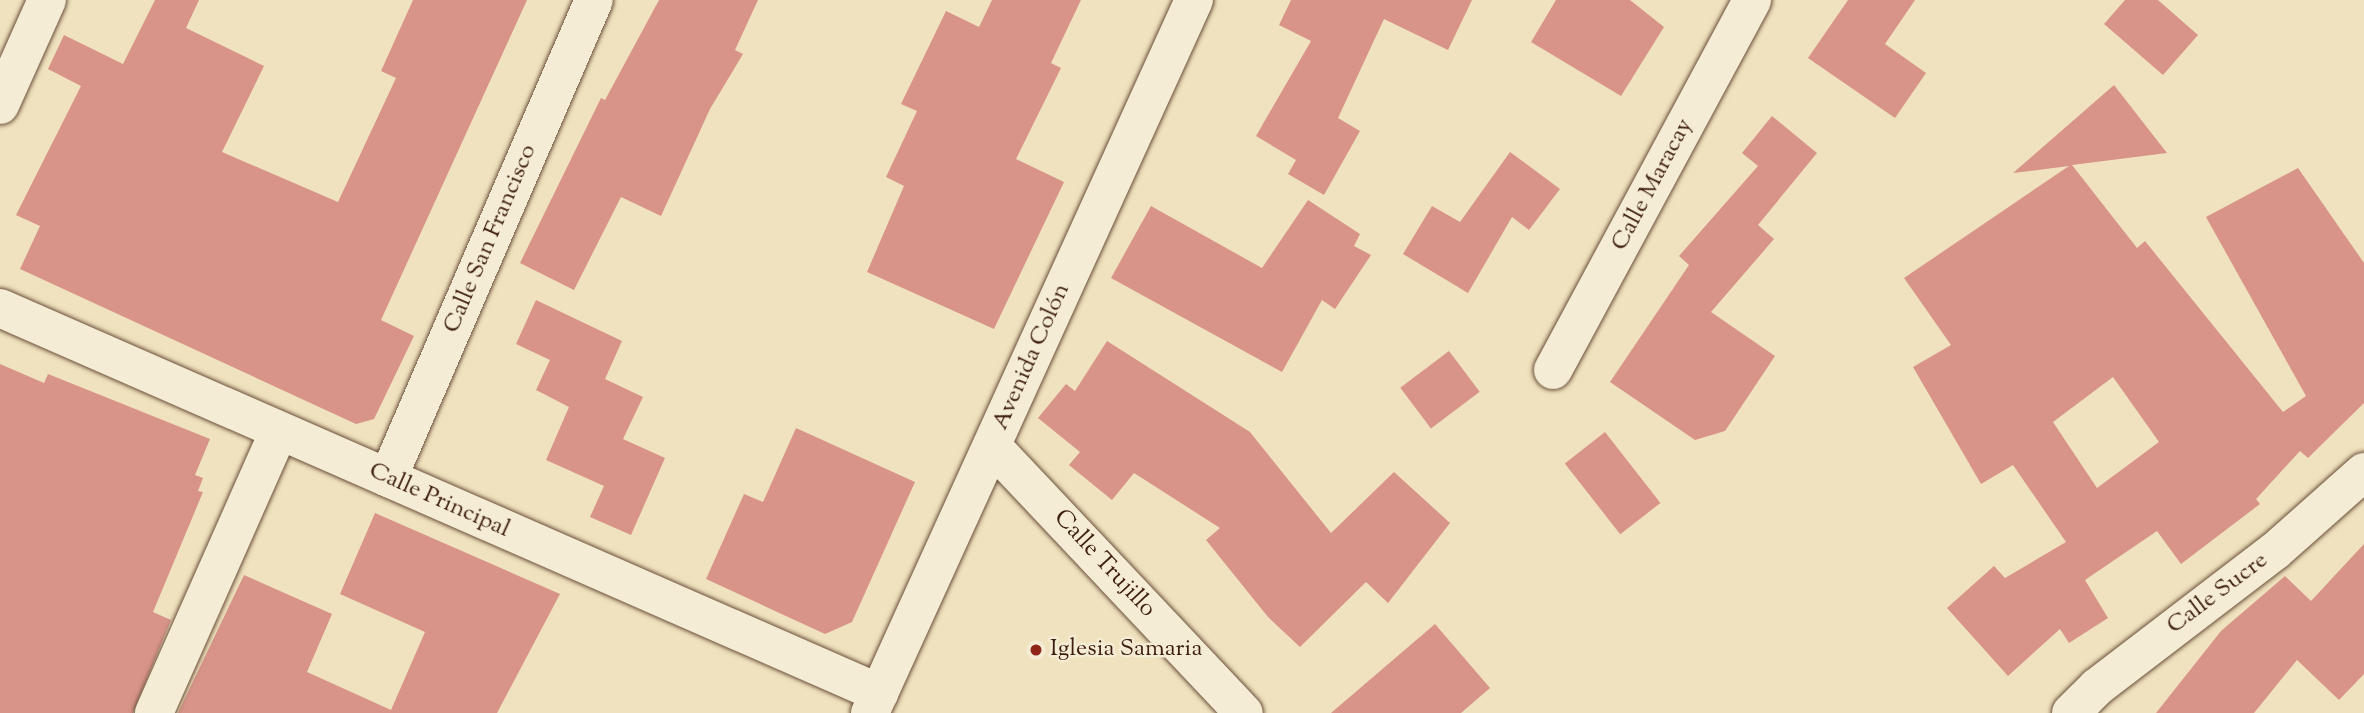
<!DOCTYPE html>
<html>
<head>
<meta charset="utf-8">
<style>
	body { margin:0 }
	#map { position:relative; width:2364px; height:713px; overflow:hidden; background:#f0e2be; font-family:"Sorts Mill Goudy",serif }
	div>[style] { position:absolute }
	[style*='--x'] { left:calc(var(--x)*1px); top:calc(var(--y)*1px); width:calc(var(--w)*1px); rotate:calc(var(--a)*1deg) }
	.building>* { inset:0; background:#d89489; transform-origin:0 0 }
	.roads { filter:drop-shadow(0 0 2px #6a4f3b) drop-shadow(0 0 2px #6a4f3b) }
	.street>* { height:38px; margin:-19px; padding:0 19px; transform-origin:19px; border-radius:19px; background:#f5ecd5 }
	.dots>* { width:19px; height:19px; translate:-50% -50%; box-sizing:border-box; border:4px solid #f5ecd5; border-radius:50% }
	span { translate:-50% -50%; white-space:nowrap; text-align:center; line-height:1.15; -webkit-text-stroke:5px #f5ecd5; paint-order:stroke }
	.street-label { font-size:24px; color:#3e1e0f }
	.poi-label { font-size:24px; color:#3e1e0f }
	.left { translate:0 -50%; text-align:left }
</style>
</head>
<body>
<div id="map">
	<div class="building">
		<i style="clip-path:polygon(155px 0,199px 0,186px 28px,264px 66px,222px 152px,338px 202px,396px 78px,381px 71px,413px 0,527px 0,381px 320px,414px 336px,374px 419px,356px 424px,20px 269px,40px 226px,16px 215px,81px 86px,48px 69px,64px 35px,123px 64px)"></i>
		<i style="clip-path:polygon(659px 0,758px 0,735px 50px,743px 54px,710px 109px,661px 216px,621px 197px,574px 290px,520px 263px,601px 98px,605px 100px)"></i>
		<i style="clip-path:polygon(992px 0,1081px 0,1051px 63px,1061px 68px,1016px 159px,1064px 182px,994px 329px,867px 272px,904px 186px,886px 177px,917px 111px,901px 104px,946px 11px,979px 27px)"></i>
		<i style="clip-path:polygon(1291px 0,1472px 0,1448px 50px,1384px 19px,1338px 118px,1360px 131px,1324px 195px,1288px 174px,1296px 160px,1256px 136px,1311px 41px,1279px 25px)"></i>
		<i style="clip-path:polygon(1556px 0,1630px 0,1664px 27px,1621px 96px,1531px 42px)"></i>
		<i style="clip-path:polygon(1848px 0,1915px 0,1885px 44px,1926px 73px,1895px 118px,1808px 58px)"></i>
		<i style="clip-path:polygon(2125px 0,2158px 0,2198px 35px,2163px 75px,2104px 24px)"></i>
		<i style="clip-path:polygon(evenodd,2114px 85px,2167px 153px,2072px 165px,2137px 248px,2145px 241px,2283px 412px,2306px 396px,2206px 217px,2298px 168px,2364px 263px,2364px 403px,2308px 458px,2300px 451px,2256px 499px,2260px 504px,2181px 564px,2157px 531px,2085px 580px,2108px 618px,2069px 643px,2060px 629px,2008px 676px,1947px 608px,1994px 566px,2005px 578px,2066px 542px,2013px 465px,1981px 484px,1913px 367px,1951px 345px,1904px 278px,2069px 166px,2013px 173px,2114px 85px,2113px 377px,2159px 442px,2097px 488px,2053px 422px,2113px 377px)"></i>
		<i style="clip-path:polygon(1772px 116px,1817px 153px,1758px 225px,1774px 239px,1711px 312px,1775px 356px,1725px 431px,1695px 440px,1610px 382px,1689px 265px,1679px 256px,1758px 166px,1742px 153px)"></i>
		<i style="clip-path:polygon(1510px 152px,1560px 189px,1529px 230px,1512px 217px,1468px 293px,1403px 254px,1432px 206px,1460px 222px)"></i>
		<i style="clip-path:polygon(1308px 200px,1360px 234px,1354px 246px,1371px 255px,1335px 309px,1322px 300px,1282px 372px,1111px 278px,1151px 206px,1262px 268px)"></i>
		<i style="clip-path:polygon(536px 300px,622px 341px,605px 379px,643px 397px,623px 439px,665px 458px,631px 535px,590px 517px,604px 486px,546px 460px,569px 407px,536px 390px,550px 360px,516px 344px)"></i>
		<i style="clip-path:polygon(1107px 341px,1250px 432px,1331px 533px,1394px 472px,1450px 523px,1388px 603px,1366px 582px,1300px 647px,1268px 617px,1206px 540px,1220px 528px,1134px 473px,1112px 500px,1069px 465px,1080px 452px,1038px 418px,1066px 384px,1075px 391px)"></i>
		<i style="left:1449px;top:351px;width:51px;height:61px;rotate:53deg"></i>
		<i style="clip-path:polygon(0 364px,44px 383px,48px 374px,210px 439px,195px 475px,203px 478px,198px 491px,203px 492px,153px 612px,171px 620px,133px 713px,0 713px)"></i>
		<i style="clip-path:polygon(796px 428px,915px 482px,852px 622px,825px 634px,706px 579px,744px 494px,763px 502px)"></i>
		<i style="left:1605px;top:432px;width:90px;height:51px;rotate:52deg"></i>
		<i style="clip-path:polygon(375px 513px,560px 594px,497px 713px,178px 713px,244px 575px,332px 614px,307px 672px,391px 710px,425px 632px,340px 594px)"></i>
		<i style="clip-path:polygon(2364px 544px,2364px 674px,2339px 700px,2297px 660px,2254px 713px,2156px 713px,2221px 631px,2285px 576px,2311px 601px)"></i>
		<i style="clip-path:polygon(1435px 624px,1490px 688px,1461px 713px,1331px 713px)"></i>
	</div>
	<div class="roads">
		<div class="street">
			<i style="--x:0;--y:105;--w:115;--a:-65.9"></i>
			<i style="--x:0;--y:308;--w:960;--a:23.65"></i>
			<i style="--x:1553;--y:370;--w:420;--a:-61.7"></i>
			<i style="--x:992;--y:446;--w:367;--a:46.7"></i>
			<i style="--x:388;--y:478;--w:520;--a:-66.69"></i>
			<i style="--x:154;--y:713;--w:308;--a:-66.1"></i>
			<i style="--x:870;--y:713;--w:783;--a:-65.56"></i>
			<i style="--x:2071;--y:713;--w:37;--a:-45"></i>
			<i style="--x:2097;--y:687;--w:224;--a:-37.4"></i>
			<i style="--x:2275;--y:551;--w:119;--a:-41.6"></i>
		</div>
	</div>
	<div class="dots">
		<i style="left:1036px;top:650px;background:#8f2418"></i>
	</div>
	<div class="street-label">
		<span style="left:1653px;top:185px;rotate:-62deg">Calle Maracay</span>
		<span style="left:491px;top:239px;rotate:-67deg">Calle San Francisco</span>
		<span style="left:1032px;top:357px;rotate:-66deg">Avenida Colón</span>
		<span style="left:439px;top:501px;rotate:24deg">Calle Principal</span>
		<span style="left:1104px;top:564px;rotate:47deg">Calle Trujillo</span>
		<span style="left:2218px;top:594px;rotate:-37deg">Calle Sucre</span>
	</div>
	<div class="poi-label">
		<span class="left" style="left:1050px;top:650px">Iglesia Samaria</span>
	</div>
</div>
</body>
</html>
